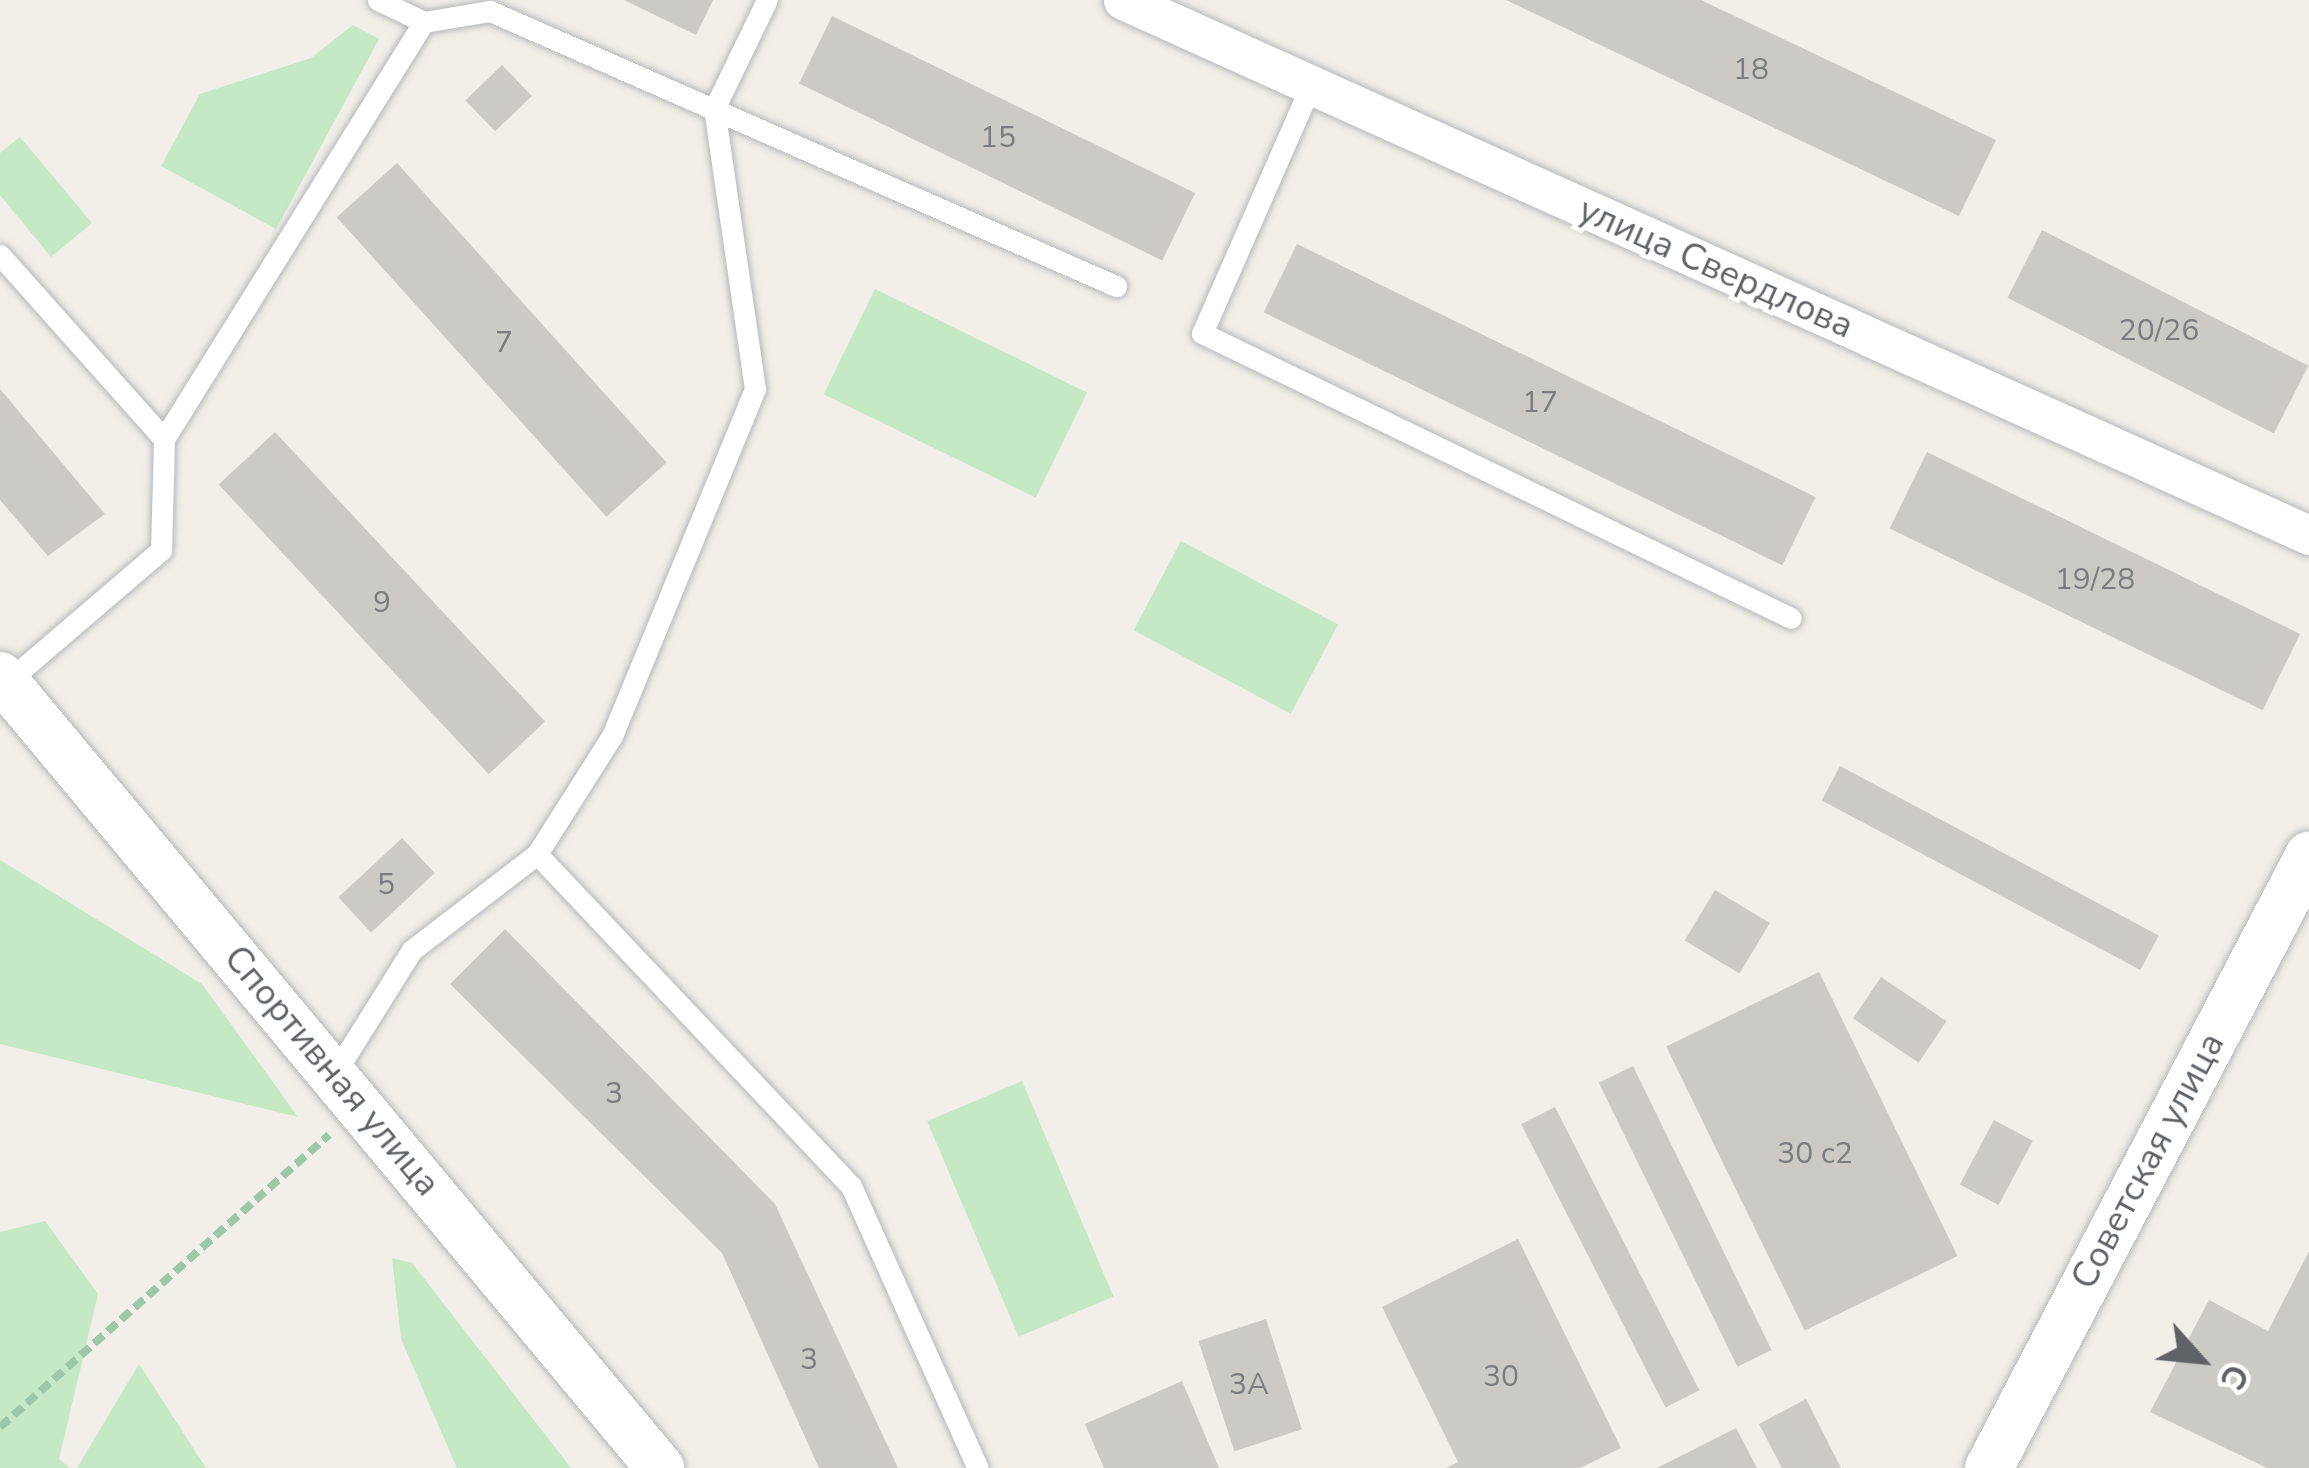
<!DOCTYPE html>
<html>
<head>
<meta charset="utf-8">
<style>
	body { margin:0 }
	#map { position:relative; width:2309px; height:1468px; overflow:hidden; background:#f1efe8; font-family:"Nunito Sans",sans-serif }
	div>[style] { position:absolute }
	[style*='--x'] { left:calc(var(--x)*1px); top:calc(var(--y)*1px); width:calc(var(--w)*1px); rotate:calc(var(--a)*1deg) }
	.green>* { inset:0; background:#c5e8c5; transform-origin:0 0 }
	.building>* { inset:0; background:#cccac5; transform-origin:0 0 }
	.path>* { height:8px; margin-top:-4px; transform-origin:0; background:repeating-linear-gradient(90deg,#9cc7a9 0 12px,transparent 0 18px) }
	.roads { filter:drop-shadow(0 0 3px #b5b8bc) drop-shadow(0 0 3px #b5b8bc) }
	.service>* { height:21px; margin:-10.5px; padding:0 10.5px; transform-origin:10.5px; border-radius:10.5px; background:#fff }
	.minor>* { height:39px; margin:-19.5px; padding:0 19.5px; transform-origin:19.5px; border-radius:19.5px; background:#fff }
	.tertiary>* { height:48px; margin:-24px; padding:0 24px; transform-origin:24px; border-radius:24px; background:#fff }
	span { translate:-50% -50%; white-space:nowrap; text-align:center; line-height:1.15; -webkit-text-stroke:9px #fff; paint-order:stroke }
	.number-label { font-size:30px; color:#7a7d7f }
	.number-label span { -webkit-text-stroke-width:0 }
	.street-label { font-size:36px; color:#5f6368 }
	.north { position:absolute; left:2141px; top:1300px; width:120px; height:120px; -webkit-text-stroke:9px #fff; paint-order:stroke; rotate:117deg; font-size:33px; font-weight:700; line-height:48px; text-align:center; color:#5f6368 }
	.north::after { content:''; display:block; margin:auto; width:42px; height:54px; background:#5f6368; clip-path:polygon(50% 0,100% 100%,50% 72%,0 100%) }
</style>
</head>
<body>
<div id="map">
	<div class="green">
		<i style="clip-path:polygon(353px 25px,379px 39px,276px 229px,161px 166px,200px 94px,311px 58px)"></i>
		<i style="clip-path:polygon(20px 137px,92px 223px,51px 257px,0 195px,0 153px)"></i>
		<i style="left:875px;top:289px;width:236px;height:117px;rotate:26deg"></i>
		<i style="left:1181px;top:541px;width:178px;height:101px;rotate:28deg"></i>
		<i style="clip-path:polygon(0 860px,202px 984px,298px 1117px,0 1044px)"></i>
		<i style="left:1022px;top:1081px;width:234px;height:103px;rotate:67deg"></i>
		<i style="clip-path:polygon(45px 1221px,98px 1294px,59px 1459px,70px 1468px,0 1468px,0 1232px)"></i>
		<i style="clip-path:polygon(392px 1258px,412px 1263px,571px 1468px,457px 1468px,401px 1339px)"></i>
		<i style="clip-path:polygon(139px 1364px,206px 1468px,77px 1468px)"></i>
	</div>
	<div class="building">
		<i style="clip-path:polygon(624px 0,713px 0,696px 35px)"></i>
		<i style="clip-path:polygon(1506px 0,1701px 0,1996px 140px,1959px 216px)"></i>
		<i style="left:832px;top:16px;width:404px;height:75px;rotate:26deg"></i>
		<i style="left:502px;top:65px;width:43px;height:51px;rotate:46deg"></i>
		<i style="left:397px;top:163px;width:403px;height:81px;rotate:48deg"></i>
		<i style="left:2042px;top:230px;width:299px;height:76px;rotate:27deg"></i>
		<i style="left:1297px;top:244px;width:577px;height:76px;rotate:26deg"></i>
		<i style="clip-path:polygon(0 389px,105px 514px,48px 556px,0 500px)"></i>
		<i style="left:275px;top:432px;width:396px;height:77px;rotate:47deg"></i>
		<i style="left:1927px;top:452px;width:415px;height:85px;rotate:26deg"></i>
		<i style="left:1840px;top:766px;width:361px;height:39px;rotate:28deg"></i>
		<i style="left:402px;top:838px;width:48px;height:87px;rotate:47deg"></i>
		<i style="left:1715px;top:890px;width:64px;height:59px;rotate:31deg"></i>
		<i style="clip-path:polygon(505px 929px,775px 1204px,898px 1468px,819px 1468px,722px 1253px,450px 984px)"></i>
		<i style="left:1819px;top:972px;width:316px;height:170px;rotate:64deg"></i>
		<i style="left:1881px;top:977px;width:79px;height:50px;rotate:34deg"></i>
		<i style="left:1633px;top:1066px;width:316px;height:38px;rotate:64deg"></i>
		<i style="left:1555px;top:1107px;width:318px;height:38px;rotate:63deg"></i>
		<i style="left:1994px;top:1120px;width:44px;height:73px;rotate:28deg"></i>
		<i style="clip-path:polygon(1518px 1239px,1621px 1448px,1580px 1468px,1446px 1468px,1458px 1462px,1382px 1307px)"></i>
		<i style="clip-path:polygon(2309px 1251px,2309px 1468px,2267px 1468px,2150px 1412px,2209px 1300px,2268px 1331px)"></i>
		<i style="left:1266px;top:1319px;width:116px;height:71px;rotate:72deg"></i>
		<i style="clip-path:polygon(1182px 1381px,1219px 1468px,1104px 1468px,1085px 1424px)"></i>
		<i style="clip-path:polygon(1806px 1399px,1841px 1468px,1782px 1468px,1759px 1424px)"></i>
		<i style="clip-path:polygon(1736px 1428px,1757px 1468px,1657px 1468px)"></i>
	</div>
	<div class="path">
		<i style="--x:0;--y:1427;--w:440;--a:-41.6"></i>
	</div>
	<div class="roads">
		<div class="service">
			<i style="--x:378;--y:0;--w:51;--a:25.6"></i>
			<i style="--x:424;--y:22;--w:67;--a:-9.5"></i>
			<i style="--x:490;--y:11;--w:684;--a:23.72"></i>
			<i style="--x:1311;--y:85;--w:271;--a:113.7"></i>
			<i style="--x:1202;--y:333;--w:654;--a:25.82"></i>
			<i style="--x:0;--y:255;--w:246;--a:48.3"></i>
			<i style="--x:164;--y:439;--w:111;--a:91.5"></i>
			<i style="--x:161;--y:550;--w:204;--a:139.4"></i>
			<i style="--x:164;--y:439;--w:491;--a:-58.1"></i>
			<i style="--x:537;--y:854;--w:140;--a:-57.6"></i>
			<i style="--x:612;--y:736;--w:375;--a:-67.6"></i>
			<i style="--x:755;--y:389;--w:283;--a:-98.3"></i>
			<i style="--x:714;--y:109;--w:121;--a:-64.1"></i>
			<i style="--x:335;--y:1073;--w:145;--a:-58"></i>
			<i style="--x:412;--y:950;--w:158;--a:-37.5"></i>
			<i style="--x:537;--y:854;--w:457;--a:46.6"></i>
			<i style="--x:851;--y:1186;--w:309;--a:65.8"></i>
		</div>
		<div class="minor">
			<i style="--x:1123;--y:0;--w:1301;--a:24.28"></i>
		</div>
		<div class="tertiary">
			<i style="--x:0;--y:676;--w:1031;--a:50.19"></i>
			<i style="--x:1989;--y:1468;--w:691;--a:-62.4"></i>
		</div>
	</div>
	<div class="number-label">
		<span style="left:1751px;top:70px">18</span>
		<span style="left:998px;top:138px">15</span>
		<span style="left:2159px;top:331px">20/26</span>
		<span style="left:504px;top:343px">7</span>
		<span style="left:1540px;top:403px">17</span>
		<span style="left:2095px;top:580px">19/28</span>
		<span style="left:382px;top:603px">9</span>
		<span style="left:386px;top:885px">5</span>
		<span style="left:614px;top:1094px">3</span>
		<span style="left:1815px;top:1154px">30 c2</span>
		<span style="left:809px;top:1360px">3</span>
		<span style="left:1501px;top:1377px">30</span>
		<span style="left:1249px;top:1385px">3А</span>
	</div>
	<div class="street-label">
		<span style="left:1716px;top:268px;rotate:24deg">улица Свердлова</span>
		<span style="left:332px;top:1071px;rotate:50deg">Спортивная улица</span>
		<span style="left:2148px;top:1161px;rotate:-62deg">Советская улица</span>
	</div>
	<div class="north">С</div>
</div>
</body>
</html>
